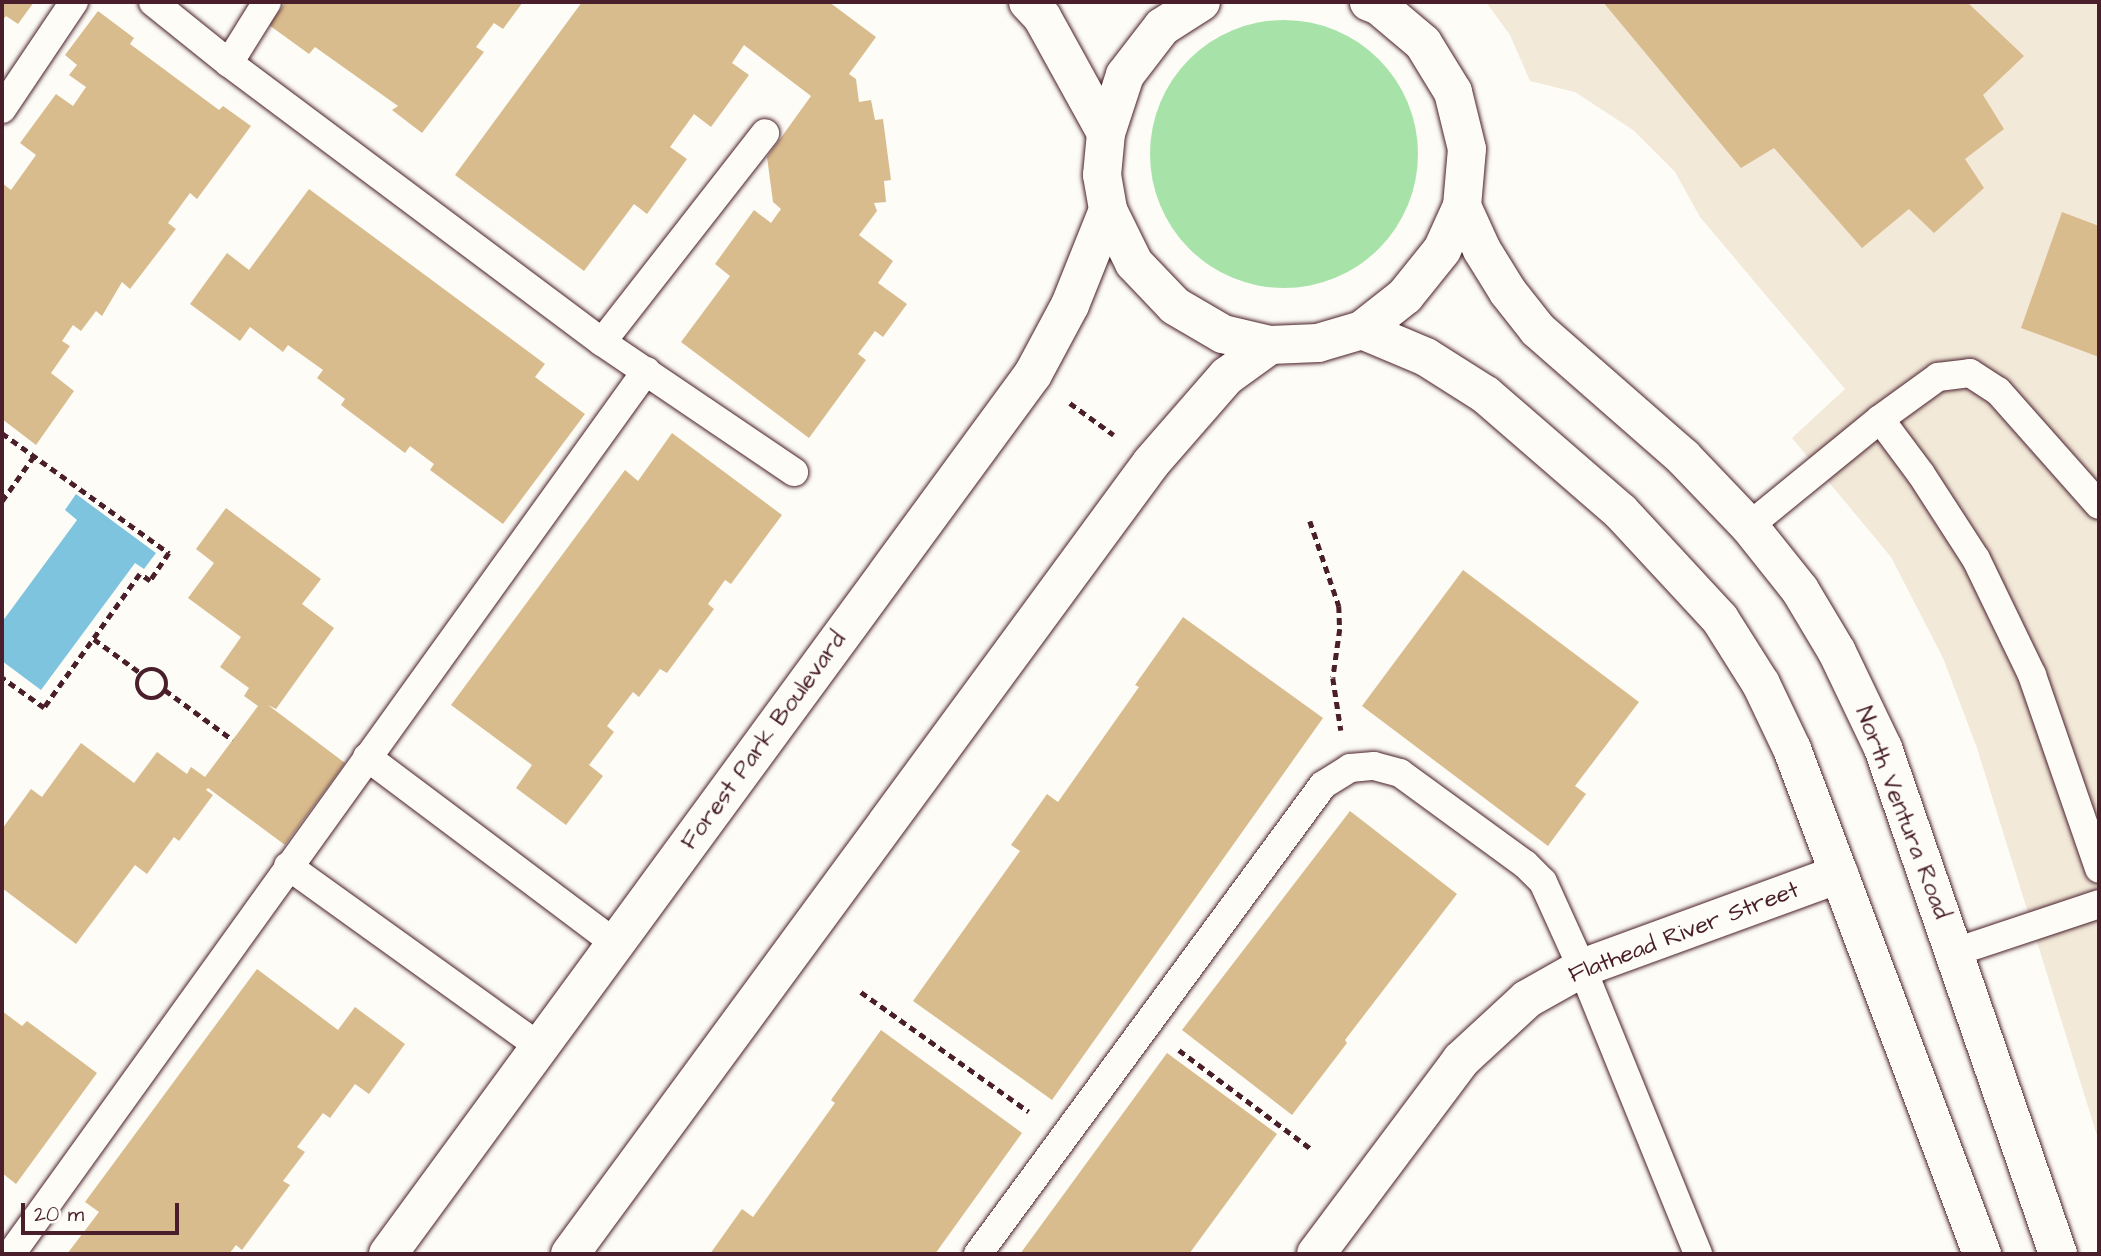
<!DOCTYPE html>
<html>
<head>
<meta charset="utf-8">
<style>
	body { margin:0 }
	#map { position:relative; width:2101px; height:1256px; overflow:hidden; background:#fdfcf7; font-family:"Architects Daughter",sans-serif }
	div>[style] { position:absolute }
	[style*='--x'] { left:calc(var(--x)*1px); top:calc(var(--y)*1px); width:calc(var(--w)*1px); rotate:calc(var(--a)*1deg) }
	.built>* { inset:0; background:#f2e9d8 }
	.green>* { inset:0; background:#a7e3a9 }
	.round { border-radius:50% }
	.water>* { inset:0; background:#7ec4df }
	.building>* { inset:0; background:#d9bc8e }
	.path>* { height:4.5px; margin-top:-2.25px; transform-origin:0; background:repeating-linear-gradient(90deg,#4a1f2b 0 7px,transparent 0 12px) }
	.path>.ring { margin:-2.25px; padding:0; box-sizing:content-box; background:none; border:4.5px solid #4a1f2b; border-radius:50% }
	.roads { filter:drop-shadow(0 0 2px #4a1f2b) drop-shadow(0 0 2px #4a1f2b) }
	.service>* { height:28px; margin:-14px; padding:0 14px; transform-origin:14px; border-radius:14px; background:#fdfcf7 }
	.minor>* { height:38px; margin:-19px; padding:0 19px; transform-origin:19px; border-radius:19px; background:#fdfcf7 }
	.tertiary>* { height:38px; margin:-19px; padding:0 19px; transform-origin:19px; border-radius:19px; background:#fdfcf7 }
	span { translate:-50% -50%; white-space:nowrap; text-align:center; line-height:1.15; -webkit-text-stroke:5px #fdfcf7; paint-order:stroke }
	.street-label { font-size:24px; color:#4a1f2b }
	.frame { position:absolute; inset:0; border:4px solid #4a1f2b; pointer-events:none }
	.scale { position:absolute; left:21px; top:1203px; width:158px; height:32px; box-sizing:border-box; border:4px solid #4a1f2b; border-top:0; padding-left:9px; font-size:21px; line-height:24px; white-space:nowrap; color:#4a1f2b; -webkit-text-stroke:5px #fdfcf7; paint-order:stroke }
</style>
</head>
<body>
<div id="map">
	<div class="built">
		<i style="clip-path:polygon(1486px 2px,2099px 2px,2099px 1142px,1977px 748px,1943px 658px,1891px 557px,1792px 438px,1845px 389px,1700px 217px,1675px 172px,1633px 130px,1575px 92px,1530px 81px,1510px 35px)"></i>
	</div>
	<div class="green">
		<i class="round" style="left:1150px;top:20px;width:268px;height:268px"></i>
	</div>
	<div class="water">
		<i style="clip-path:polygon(76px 494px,156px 553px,144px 569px,135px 563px,41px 690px,2px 661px,2px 622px,77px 520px,65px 510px)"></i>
	</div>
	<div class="building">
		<i style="clip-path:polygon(2px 2px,34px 2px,18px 24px,6px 16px,2px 21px)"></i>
		<i style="clip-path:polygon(286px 2px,523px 2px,503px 29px,494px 23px,476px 47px,484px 52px,422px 133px,392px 110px,398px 106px,315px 47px,309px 54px,269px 25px)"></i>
		<i style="clip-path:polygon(582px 2px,829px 2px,876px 37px,849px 74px,856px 79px,859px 102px,871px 100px,875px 120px,883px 119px,891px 180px,884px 181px,886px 202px,874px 203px,877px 211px,859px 235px,893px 261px,878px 283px,907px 304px,883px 337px,875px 331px,858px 354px,866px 360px,809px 438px,681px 342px,730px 276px,715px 264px,754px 210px,771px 223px,781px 209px,773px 202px,767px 157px,811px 96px,744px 45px,732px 63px,749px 75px,711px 127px,694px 114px,670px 147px,687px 159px,647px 214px,634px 204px,584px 271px,455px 175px)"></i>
		<i style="clip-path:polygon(1603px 2px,1967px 2px,2024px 56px,1983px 95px,2004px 129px,1965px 159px,1984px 188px,1934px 233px,1909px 209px,1862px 248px,1774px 148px,1741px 168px)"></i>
		<i style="clip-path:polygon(98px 11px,134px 38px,130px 44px,219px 110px,223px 106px,251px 126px,197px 199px,190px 193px,168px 223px,176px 229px,130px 289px,122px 282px,102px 316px,96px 311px,81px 331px,73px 325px,62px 341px,70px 346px,51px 373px,74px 391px,36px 445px,2px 419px,2px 183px,11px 190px,36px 155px,20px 143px,56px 94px,73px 106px,86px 87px,69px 75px,77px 65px,65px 55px)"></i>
		<i style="clip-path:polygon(309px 189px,545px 364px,535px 377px,585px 414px,503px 524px,430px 470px,434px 464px,410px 446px,405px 453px,341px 405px,345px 399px,317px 378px,323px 370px,288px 345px,283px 352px,250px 327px,240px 341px,190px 304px,227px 253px,249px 270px)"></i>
		<i style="clip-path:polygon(2062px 212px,2099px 226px,2099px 357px,2021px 328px)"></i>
		<i style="clip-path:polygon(672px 433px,782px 515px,731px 584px,725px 580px,708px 604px,714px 609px,667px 673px,660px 669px,639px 697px,633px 692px,607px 726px,614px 732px,589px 765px,603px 776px,566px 825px,516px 788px,532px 765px,451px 705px,625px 470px,638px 481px)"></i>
		<i style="clip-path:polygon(226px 508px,321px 579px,302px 604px,334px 628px,276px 709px,268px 705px,345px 763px,285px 845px,208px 788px,206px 790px,213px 795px,179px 841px,174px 837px,147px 874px,135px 865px,76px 944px,2px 888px,2px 829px,31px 789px,42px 797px,81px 743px,134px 783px,157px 752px,187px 774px,191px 767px,205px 777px,258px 706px,244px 696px,249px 688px,220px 667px,241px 637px,188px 598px,214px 563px,196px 549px)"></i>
		<i style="clip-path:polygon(1463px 570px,1639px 702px,1575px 786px,1586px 794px,1548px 846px,1362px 706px)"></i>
		<i style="clip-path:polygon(1183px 617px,1323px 718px,1052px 1100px,913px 1001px,1020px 851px,1011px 845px,1047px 794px,1058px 802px,1139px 687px,1135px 685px)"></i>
		<i style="clip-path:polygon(1350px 811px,1457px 894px,1345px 1040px,1347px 1043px,1292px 1115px,1182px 1030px)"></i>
		<i style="clip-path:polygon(257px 969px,338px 1030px,355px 1007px,405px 1044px,369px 1094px,355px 1084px,330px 1118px,323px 1113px,297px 1147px,305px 1152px,283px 1181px,290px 1185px,242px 1250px,236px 1245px,229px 1254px,67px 1254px,99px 1212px,85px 1202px)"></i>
		<i style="clip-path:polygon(2px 1011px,22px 1026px,27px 1021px,97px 1073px,16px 1184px,2px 1173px)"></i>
		<i style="clip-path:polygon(881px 1030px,1022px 1133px,935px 1254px,710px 1254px,742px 1209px,753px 1217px,835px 1103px,831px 1100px)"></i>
		<i style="clip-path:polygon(1167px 1053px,1277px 1134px,1189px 1254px,1020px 1254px)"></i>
	</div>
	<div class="path">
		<i style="--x:1070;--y:403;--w:54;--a:36"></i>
		<i style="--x:2;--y:433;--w:206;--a:35.7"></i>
		<i style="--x:169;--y:553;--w:34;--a:124"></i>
		<i style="--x:150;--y:581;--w:12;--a:-145"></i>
		<i style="--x:140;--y:574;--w:165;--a:125.6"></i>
		<i style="--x:44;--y:708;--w:52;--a:-144.5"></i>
		<i style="--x:2;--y:501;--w:55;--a:-54.6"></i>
		<i style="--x:1310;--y:521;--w:90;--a:71.2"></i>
		<i style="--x:1339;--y:606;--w:23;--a:88"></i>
		<i style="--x:1340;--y:629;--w:49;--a:98.1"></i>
		<i style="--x:1333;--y:678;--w:53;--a:81.3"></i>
		<i style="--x:94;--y:639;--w:59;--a:36.1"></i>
		<i class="ring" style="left:137px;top:669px;width:25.5px;height:25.5px"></i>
		<i style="--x:165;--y:690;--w:84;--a:36.3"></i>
		<i style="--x:861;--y:992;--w:206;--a:35.5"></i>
		<i style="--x:1179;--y:1050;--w:164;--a:36.8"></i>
	</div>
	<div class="roads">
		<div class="service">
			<i style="--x:153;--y:2;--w:97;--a:38.8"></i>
			<i style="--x:229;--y:63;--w:466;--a:36.8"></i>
			<i style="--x:602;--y:342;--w:232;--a:34.1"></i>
			<i style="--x:229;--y:63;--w:72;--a:-58.1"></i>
			<i style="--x:2;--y:109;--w:129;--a:-56.1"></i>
			<i style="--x:602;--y:342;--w:265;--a:-52"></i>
			<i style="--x:1880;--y:419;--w:69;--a:53.3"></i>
			<i style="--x:1921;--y:474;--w:101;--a:57.1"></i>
			<i style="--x:1976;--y:559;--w:129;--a:64.2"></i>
			<i style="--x:2032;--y:675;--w:205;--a:70.9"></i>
			<i style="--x:1749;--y:526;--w:169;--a:-39.2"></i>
			<i style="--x:1880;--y:419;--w:72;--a:-35.9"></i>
			<i style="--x:1938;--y:377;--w:32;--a:-7"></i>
			<i style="--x:1970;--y:373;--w:33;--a:33"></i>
			<i style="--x:1998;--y:391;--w:152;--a:48.5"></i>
			<i style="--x:367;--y:757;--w:311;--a:36.9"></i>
			<i style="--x:288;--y:866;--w:310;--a:35.7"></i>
			<i style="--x:1955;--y:952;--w:152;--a:-18.4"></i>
			<i style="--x:11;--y:1254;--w:1088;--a:-54.28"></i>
			<i style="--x:978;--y:1254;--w:582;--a:-53.66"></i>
			<i style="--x:1323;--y:785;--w:32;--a:-32"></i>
			<i style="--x:1350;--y:768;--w:24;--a:-5"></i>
			<i style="--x:1374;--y:766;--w:27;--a:15"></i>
			<i style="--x:1400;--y:773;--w:155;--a:36.1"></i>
			<i style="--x:1525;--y:864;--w:25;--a:45"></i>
			<i style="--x:1543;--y:882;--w:94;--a:65.6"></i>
			<i style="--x:1582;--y:968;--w:309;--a:67.9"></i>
		</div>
		<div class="minor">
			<i style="--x:1462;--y:206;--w:48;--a:65.6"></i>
			<i style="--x:1482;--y:250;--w:49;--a:58.2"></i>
			<i style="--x:1508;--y:292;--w:48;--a:51.7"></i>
			<i style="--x:1538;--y:330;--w:193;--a:41.2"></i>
			<i style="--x:1683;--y:457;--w:95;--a:46.3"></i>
			<i style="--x:1749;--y:526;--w:82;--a:51.4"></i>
			<i style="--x:1800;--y:590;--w:72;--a:59.2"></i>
			<i style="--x:1837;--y:652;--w:106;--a:64.4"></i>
			<i style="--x:1883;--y:748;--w:535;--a:70.92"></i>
			<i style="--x:1362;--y:330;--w:69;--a:22.9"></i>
			<i style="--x:1426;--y:357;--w:71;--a:32.3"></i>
			<i style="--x:1486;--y:395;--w:177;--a:40.9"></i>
			<i style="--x:1620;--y:511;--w:147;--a:47.2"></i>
			<i style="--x:1720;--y:619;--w:77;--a:57.8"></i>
			<i style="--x:1761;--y:684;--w:72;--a:64.5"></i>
			<i style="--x:1792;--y:749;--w:540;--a:69.38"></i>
			<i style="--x:1316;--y:1254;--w:242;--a:-53.2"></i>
			<i style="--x:1461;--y:1060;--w:90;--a:-42.7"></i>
			<i style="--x:1527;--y:999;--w:63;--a:-29.4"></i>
			<i style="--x:1582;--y:968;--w:274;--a:-20.1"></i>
		</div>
		<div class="tertiary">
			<i style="--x:1028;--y:2;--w:21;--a:47"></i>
			<i style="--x:1042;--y:17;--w:132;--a:61.1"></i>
			<i style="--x:1201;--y:2;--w:46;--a:147.3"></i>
			<i style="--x:1162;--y:27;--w:61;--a:127.6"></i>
			<i style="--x:1125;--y:75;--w:61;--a:108.1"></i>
			<i style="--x:1106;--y:133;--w:42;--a:95.4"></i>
			<i style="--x:1102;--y:175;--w:36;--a:80"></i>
			<i style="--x:1108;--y:210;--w:59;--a:63.9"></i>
			<i style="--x:1134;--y:263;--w:59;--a:46.4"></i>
			<i style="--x:1175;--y:306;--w:56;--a:30.3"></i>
			<i style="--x:1223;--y:334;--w:48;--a:13.2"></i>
			<i style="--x:1270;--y:345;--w:48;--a:-2.4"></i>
			<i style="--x:1318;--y:343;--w:46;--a:-16.5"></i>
			<i style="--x:1362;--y:330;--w:55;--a:-38.3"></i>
			<i style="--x:1405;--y:296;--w:59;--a:-51.2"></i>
			<i style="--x:1442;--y:250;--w:48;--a:-65.6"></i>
			<i style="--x:1462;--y:206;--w:57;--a:-85"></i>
			<i style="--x:1467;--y:149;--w:59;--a:-103.8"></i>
			<i style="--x:1453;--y:92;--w:57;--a:-121.5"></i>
			<i style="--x:1423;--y:43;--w:57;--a:-139.9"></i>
			<i style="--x:1379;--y:6;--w:11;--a:-158"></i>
			<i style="--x:388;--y:1254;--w:1091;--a:-53.76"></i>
			<i style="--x:1033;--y:374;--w:78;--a:-61.8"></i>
			<i style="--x:1070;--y:305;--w:102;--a:-68.2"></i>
			<i style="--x:570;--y:1254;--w:981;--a:-53.7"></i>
			<i style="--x:1151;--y:463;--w:116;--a:-48.9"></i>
			<i style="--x:1227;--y:376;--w:53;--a:-35.8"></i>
		</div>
	</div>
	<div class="street-label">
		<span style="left:764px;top:741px;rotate:-54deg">Forest Park Boulevard</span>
		<span style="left:1902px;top:813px;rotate:69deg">North Ventura Road</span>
		<span style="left:1684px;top:933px;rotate:-21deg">Flathead River Street</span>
	</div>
	<div class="frame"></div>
	<div class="scale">20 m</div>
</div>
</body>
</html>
